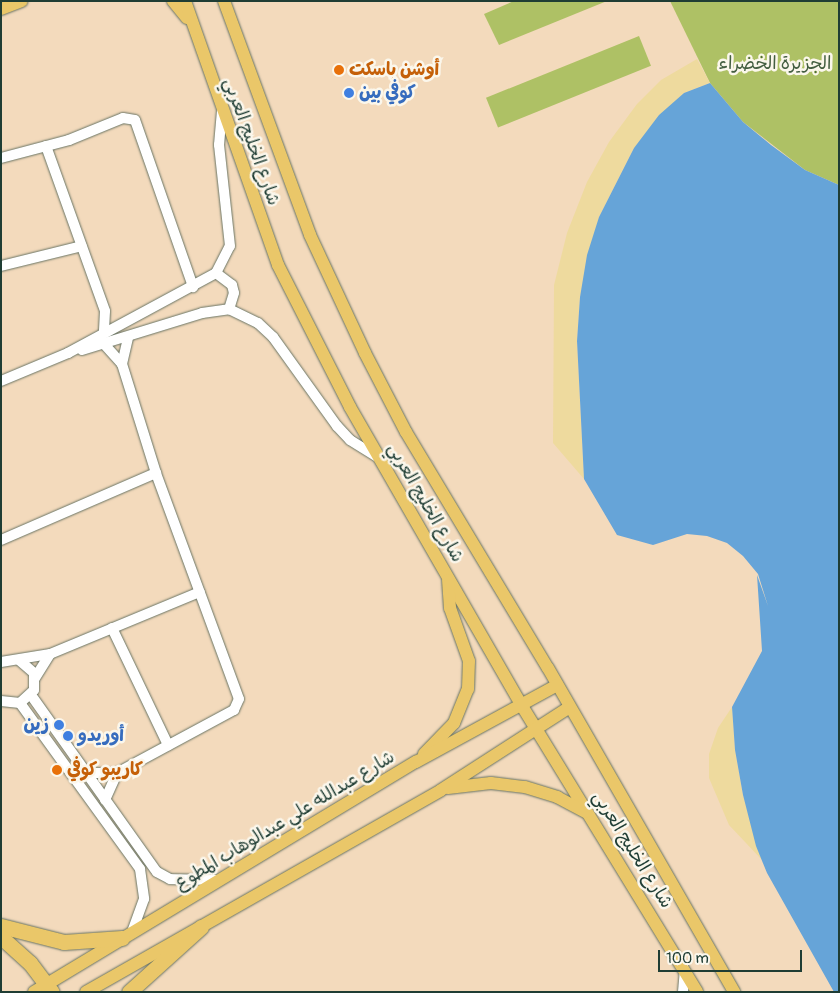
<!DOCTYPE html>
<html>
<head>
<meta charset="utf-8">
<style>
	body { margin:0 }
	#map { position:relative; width:840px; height:993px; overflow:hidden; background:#f3dabc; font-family:Pangolin,"Playpen Sans Arabic",sans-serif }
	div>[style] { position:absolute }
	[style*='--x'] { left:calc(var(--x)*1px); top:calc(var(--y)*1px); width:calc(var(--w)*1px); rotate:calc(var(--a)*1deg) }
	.green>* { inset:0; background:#aec165; transform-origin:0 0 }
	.sand>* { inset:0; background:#eeda9e }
	.water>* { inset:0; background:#66a4d8 }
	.roads { filter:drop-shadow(0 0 1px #697464) drop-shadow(0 0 1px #697464) }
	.minor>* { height:10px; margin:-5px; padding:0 5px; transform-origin:5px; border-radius:5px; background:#fff }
	.major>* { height:12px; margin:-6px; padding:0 6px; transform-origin:6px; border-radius:6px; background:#eac769 }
	.highway>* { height:15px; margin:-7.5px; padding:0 7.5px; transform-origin:7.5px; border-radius:7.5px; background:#eac769 }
	.dots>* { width:14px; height:14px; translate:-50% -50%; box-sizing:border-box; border:2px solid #fbf7ec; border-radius:50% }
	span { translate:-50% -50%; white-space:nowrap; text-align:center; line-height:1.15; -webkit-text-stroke:5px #fbf7ec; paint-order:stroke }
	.park-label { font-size:18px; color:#435e40 }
	.food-label { font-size:18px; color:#c56008; font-weight:700 }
	.left { translate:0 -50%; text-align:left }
	.shop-label { font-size:18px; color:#366cbe; font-weight:700 }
	.right { translate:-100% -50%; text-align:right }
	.street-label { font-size:18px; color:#1f3d34 }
	.frame { position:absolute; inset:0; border:2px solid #1f3d34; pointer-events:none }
	.scale { position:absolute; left:658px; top:950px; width:144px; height:22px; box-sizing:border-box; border:2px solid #1f3d34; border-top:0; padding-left:6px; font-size:15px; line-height:18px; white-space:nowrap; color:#1f3d34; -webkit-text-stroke:4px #fbf7ec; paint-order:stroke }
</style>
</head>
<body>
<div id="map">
	<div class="green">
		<i style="clip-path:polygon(514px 1px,607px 1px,499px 45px,484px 14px)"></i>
		<i style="clip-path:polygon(670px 1px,839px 1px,839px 185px,805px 170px,743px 122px,710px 83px)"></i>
		<i style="left:639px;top:36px;width:32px;height:165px;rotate:68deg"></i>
	</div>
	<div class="sand">
		<i style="clip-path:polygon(697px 59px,710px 83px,684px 93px,634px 148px,599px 217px,580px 297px,577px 341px,584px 479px,553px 443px,554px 285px,567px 233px,587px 182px,609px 142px,637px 104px,661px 80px)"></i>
		<i style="clip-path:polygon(732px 707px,735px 750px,743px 795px,762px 860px,729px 825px,709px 778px,709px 754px,718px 728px)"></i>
	</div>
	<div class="water">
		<i style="clip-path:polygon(710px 83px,743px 122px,771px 145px,805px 170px,839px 185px,839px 992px,834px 992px,767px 873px,756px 846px,743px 795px,735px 750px,732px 707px,762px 651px,757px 575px,768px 606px,758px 574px,743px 556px,727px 543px,707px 536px,687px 534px,653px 545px,617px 535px,584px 479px,577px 341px,580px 297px,587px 255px,599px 217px,634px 148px,659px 115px,684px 93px)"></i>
	</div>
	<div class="roads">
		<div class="minor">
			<i style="--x:46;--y:146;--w:175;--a:70.3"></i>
			<i style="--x:105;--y:311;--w:22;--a:93"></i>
			<i style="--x:1;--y:158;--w:70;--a:-14.8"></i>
			<i style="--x:69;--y:140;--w:58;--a:-22.2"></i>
			<i style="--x:123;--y:118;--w:12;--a:9"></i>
			<i style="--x:135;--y:120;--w:177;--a:70.8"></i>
			<i style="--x:1;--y:266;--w:83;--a:-13.9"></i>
			<i style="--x:216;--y:273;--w:20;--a:37"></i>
			<i style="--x:232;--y:285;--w:8;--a:76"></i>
			<i style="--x:234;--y:293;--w:17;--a:107"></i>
			<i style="--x:82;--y:350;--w:126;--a:-17.1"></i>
			<i style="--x:202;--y:313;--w:27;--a:-8"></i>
			<i style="--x:229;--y:309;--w:32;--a:26"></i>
			<i style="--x:258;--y:323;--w:21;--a:43"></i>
			<i style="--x:273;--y:337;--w:110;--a:54.3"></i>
			<i style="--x:337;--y:426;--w:19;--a:47"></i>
			<i style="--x:350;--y:440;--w:36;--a:32"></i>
			<i style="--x:122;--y:364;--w:28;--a:-77"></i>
			<i style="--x:1;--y:381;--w:73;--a:-22.7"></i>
			<i style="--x:68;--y:353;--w:168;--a:-28.4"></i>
			<i style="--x:216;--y:273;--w:30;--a:-63"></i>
			<i style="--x:230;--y:246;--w:102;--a:-96.2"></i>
			<i style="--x:219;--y:145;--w:33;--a:-85"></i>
			<i style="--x:1;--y:540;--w:169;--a:-23.4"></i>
			<i style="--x:112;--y:628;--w:130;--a:64.4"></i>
			<i style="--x:1;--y:662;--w:50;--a:-9.3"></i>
			<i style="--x:50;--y:654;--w:162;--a:-22.5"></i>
			<i style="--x:35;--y:678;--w:28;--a:-58"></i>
			<i style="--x:31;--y:695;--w:217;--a:54.6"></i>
			<i style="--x:157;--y:872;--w:15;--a:28"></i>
			<i style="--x:170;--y:879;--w:49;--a:1.2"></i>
			<i style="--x:1;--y:701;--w:19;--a:6"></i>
			<i style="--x:20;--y:703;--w:19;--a:-43"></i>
			<i style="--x:34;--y:690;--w:17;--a:-90"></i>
			<i style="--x:34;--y:673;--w:20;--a:-139"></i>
			<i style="--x:20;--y:703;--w:205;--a:54.1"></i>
			<i style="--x:140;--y:869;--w:30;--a:82"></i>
			<i style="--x:144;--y:899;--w:35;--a:110"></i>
			<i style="--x:86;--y:773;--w:31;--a:0"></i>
			<i style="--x:117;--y:773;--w:133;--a:-28.3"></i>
			<i style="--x:234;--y:710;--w:12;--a:-66"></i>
			<i style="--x:239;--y:699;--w:241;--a:-110.2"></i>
			<i style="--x:156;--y:473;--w:114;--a:-107.3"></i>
			<i style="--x:122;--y:364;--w:27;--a:-132"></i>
			<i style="--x:105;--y:800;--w:30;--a:-66"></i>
			<i style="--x:683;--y:992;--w:21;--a:-85"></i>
		</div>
		<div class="major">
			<i style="--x:173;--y:1;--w:22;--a:51"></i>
			<i style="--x:185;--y:1;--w:280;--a:70.6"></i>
			<i style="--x:278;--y:265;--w:159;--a:63.1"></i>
			<i style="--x:350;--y:407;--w:345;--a:60.1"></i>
			<i style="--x:522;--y:706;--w:335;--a:58.5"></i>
			<i style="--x:224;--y:1;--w:249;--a:69.8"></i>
			<i style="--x:310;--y:235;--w:130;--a:65"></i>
			<i style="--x:365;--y:353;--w:89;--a:62.6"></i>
			<i style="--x:406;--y:432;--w:275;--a:59"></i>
			<i style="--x:548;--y:668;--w:374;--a:60.1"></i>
			<i style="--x:1;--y:9;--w:22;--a:-21"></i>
			<i style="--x:424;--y:754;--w:43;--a:-45.9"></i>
			<i style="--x:454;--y:723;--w:37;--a:-68"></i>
			<i style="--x:468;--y:689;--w:28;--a:-88"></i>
			<i style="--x:469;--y:661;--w:56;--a:-109.7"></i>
			<i style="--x:450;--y:608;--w:28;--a:-94"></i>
			<i style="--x:448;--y:788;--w:43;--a:-6.6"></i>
			<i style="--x:491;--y:783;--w:34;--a:7"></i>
			<i style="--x:525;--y:787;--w:34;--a:17"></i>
			<i style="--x:557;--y:797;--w:32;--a:28"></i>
			<i style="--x:34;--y:992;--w:446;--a:-31.1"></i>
			<i style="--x:416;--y:762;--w:161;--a:-28.6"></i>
			<i style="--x:86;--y:992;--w:408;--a:-29.6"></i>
			<i style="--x:441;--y:790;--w:153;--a:-32.8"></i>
		</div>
		<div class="highway">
			<i style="--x:1;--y:926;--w:65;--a:14.3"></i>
			<i style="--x:64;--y:942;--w:58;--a:-3.9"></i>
			<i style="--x:1;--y:937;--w:39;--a:42"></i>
			<i style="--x:30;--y:963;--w:36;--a:53"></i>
			<i style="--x:129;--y:992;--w:97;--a:-42.1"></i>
		</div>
	</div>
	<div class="dots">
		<i style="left:339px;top:70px;background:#e8710a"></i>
		<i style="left:349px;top:93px;background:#3f7fe0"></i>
		<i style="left:59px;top:725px;background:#3f7fe0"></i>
		<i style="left:68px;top:736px;background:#3f7fe0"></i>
		<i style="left:57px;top:770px;background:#e8710a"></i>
	</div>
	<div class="park-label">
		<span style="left:775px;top:64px">الجزيرة الخضراء</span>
	</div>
	<div class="food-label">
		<span class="left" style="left:349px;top:70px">أوشن باسكت</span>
		<span class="left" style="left:67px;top:770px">كاريبو كوفي</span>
	</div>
	<div class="shop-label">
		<span class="left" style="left:359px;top:93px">كوفي بين</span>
		<span class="right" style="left:49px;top:725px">زين</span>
		<span class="left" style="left:78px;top:736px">أوريدو</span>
	</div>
	<div class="street-label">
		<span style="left:251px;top:142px;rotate:70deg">شارع الخليج العربي</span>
		<span style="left:425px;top:503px;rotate:60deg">شارع الخليج العربي</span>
		<span style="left:285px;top:821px;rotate:-31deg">شارع عبدالله علي عبدالوهاب المطوع</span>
		<span style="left:632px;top:850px;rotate:58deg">شارع الخليج العربي</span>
	</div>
	<div class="frame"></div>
	<div class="scale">100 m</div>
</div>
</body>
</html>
